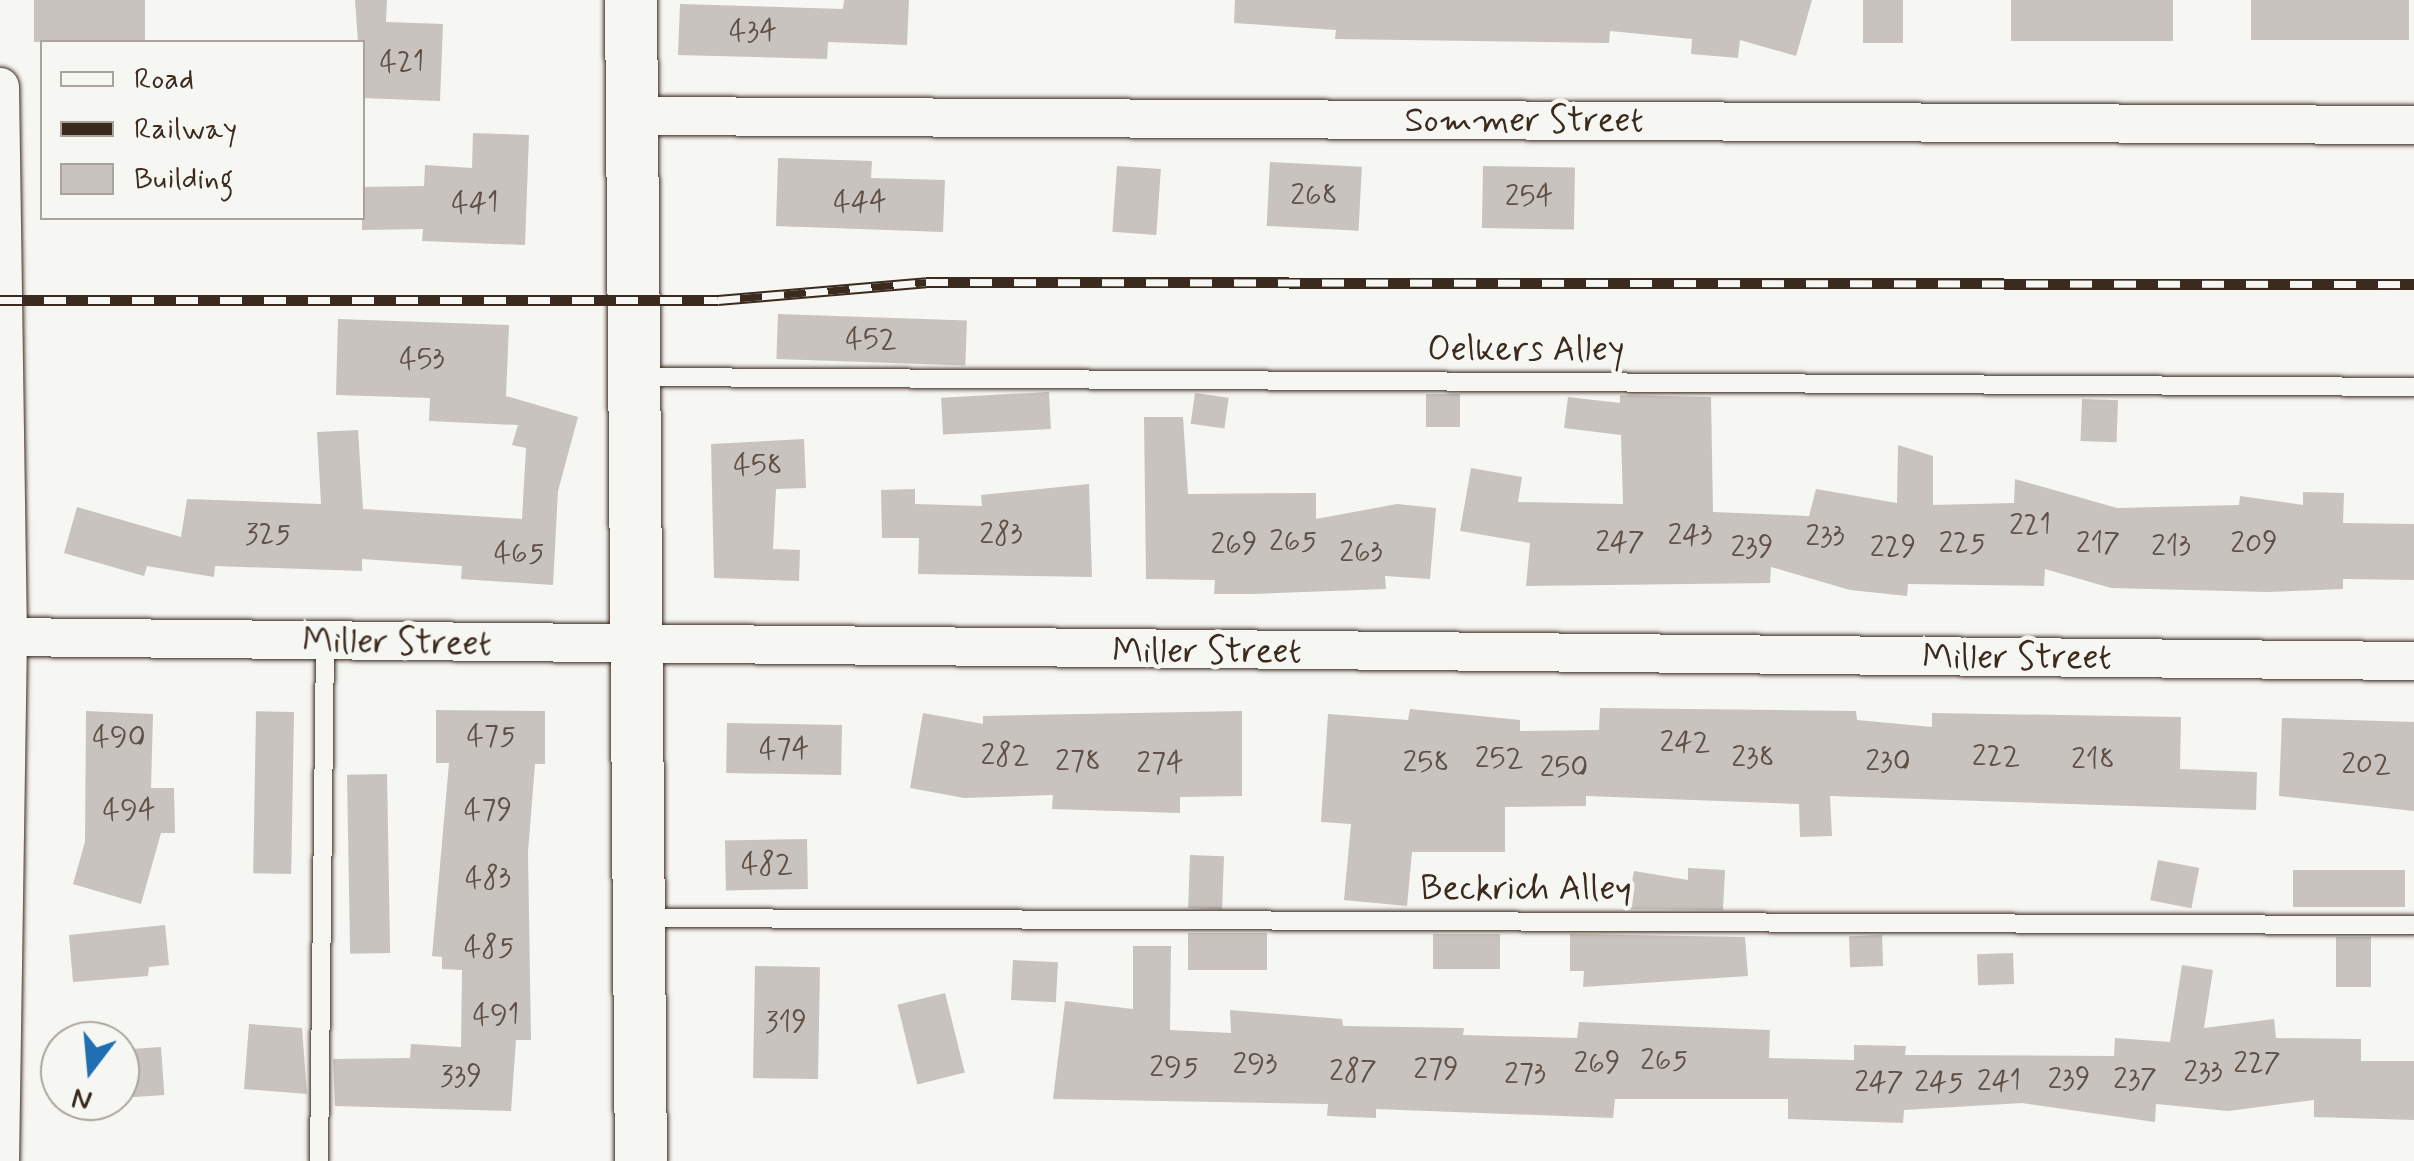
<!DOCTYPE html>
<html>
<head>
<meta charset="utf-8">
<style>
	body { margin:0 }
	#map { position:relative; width:2414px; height:1161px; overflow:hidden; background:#f6f6f2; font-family:Mynerve,sans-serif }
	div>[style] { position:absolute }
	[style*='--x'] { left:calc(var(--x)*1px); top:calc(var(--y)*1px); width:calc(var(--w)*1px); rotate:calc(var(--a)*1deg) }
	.building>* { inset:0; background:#c8c3be; transform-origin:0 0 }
	.roads { filter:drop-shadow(0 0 2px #3b2a1e) drop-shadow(0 0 2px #3b2a1e) }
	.lane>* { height:18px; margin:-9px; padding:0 9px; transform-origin:9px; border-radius:9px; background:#f6f6f2 }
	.street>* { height:38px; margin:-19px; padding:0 19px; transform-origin:19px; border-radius:19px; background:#f6f6f2 }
	.secondary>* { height:52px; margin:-26px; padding:0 26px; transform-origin:26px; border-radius:26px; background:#f6f6f2 }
	.rail>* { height:11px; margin-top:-5.5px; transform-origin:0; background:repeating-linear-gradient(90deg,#f6f6f2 0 22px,#3b2a1e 0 44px); box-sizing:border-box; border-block:2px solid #3b2a1e }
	span { translate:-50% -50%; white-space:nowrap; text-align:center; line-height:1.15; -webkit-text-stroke:9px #f6f6f2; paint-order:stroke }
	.number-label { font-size:30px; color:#5e5046 }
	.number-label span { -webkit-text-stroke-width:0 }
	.street-label { font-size:35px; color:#3b2a1e }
	.legend { position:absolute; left:40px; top:40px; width:325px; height:180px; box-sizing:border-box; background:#f6f6f2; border:2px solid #aba49d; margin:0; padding:12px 18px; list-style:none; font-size:30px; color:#3b2a1e }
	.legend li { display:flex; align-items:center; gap:20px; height:50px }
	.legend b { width:50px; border:2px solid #aba49d }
	.north { position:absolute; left:40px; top:1021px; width:100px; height:100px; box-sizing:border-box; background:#f6f6f2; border:2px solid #aba49d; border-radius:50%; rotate:196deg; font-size:28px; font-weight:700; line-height:40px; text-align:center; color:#3b2a1e }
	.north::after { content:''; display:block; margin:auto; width:35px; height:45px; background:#1f6fb2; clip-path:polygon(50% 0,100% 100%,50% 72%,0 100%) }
</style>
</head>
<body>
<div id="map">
	<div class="building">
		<i style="left:34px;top:0;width:111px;height:42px"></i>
		<i style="clip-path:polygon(355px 0,387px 0,386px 22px,443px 24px,440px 101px,362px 98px)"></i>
		<i style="clip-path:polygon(844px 0,909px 0,907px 45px,828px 42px,827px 59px,678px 55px,680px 4px,843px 9px)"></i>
		<i style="clip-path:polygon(1235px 0,1812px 0,1796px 56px,1740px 40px,1738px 58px,1691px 54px,1692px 39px,1610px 31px,1609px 43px,1335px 39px,1336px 30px,1234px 23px)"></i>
		<i style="left:1863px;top:0;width:40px;height:43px"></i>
		<i style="left:2011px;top:0;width:162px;height:41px"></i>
		<i style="left:2251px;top:0;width:158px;height:40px"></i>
		<i style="clip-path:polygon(473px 133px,529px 135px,525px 245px,422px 241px,423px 229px,362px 230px,362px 187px,424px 186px,425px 165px,472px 168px)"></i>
		<i style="clip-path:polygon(778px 158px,872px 161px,871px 178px,945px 180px,943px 232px,776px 226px)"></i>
		<i style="left:1270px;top:162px;width:92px;height:64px;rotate:3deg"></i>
		<i style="left:1117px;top:166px;width:44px;height:66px;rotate:4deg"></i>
		<i style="left:1483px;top:166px;width:92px;height:62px;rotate:1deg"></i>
		<i style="left:778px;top:314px;width:189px;height:45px;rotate:2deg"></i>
		<i style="clip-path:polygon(338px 319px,509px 325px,506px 396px,578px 417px,558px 491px,553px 585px,461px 579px,462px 566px,362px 559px,362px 571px,215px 566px,214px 577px,147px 566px,144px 576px,64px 553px,77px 507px,181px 537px,187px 499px,321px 504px,317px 432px,358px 430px,363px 509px,522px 519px,526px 448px,512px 445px,518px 425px,429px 421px,430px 398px,336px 395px)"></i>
		<i style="left:1049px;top:392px;width:37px;height:108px;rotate:87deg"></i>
		<i style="left:1195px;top:393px;width:34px;height:31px;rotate:8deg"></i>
		<i style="left:1426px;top:394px;width:34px;height:33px"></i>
		<i style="clip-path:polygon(1620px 395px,1711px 397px,1713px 512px,1809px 516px,1816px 489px,1897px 503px,1898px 445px,1933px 456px,1933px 505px,2014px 503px,2015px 479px,2117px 508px,2239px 505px,2240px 496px,2303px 505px,2303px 492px,2344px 493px,2343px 523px,2414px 524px,2414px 580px,2343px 579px,2343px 589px,2268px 592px,2111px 588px,2045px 569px,2044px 586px,1908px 584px,1907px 596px,1850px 590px,1771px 567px,1770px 583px,1526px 586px,1530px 543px,1460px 531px,1471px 468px,1522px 477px,1518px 502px,1623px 504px,1621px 435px,1564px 428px,1568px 397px,1620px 403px)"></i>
		<i style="left:2082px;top:399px;width:36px;height:42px;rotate:2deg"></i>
		<i style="clip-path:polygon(1144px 417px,1183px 417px,1188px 494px,1316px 493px,1316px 519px,1397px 504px,1436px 508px,1430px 579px,1385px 576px,1386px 589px,1252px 594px,1214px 594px,1215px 580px,1146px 579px)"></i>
		<i style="clip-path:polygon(804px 439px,806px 488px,776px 489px,773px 549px,800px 550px,799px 581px,714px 578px,711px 444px)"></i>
		<i style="clip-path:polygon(1089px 484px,1092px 577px,918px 574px,919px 538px,882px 538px,881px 490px,915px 489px,915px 504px,982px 506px,981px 495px)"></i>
		<i style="clip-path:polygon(1600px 708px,1856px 711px,1857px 720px,1932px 727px,1932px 713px,2181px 717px,2180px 769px,2257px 772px,2256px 810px,1830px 796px,1832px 836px,1800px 837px,1799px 804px,1586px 796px,1586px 806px,1505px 807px,1505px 852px,1412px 852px,1407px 906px,1344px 900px,1351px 824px,1321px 822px,1328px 714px,1408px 720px,1410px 709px,1520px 720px,1520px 731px,1599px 730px)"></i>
		<i style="clip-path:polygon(436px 710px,545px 711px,545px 764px,535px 764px,528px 852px,531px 1040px,516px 1040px,511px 1111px,335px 1106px,333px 1059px,410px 1058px,411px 1044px,461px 1047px,462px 970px,442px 969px,442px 957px,432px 956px,449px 763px,436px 763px)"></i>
		<i style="clip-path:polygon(86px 711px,153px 714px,151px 788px,174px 788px,175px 833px,161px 833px,141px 904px,73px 884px,85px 842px)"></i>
		<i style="clip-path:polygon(1242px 711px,1242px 796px,1180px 797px,1180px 813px,1052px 809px,1053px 795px,964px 798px,910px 788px,923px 713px,983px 724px,983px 716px)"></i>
		<i style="left:294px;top:712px;width:162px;height:38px;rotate:91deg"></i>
		<i style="clip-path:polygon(2282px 718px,2414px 722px,2414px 811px,2279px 796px)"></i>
		<i style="left:727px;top:723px;width:115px;height:50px;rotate:1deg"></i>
		<i style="left:387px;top:774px;width:179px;height:40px;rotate:89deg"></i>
		<i style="left:807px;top:839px;width:50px;height:82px;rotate:89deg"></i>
		<i style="left:1190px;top:855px;width:34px;height:53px;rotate:2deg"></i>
		<i style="left:2158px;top:860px;width:42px;height:41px;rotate:11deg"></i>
		<i style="clip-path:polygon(1688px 868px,1725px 870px,1723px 910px,1627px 909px,1634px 871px,1688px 880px)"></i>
		<i style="left:2293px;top:870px;width:112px;height:37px"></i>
		<i style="clip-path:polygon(165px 925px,169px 965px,149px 967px,148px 976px,73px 982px,69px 935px)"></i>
		<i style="left:1188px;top:933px;width:79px;height:37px"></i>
		<i style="left:1433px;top:934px;width:67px;height:35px"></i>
		<i style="clip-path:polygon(1570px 934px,1745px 937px,1748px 976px,1583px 987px,1584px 971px,1570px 971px)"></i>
		<i style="left:1882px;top:935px;width:31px;height:33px;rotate:88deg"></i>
		<i style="left:2336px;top:937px;width:35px;height:50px"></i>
		<i style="clip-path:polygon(1133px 946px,1171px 946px,1170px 1030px,1231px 1033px,1230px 1010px,1342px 1019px,1343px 1026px,1464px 1028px,1463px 1035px,1577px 1038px,1579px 1022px,1770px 1030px,1769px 1058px,1854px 1060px,1854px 1045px,1906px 1046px,1905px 1055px,2114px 1056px,2115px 1038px,2170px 1042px,2182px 965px,2213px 970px,2204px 1028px,2274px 1019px,2276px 1038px,2361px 1039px,2361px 1061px,2414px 1061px,2414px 1120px,2314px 1117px,2314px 1100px,2228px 1111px,2156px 1104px,2155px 1122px,2022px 1103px,1904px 1110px,1903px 1123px,1788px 1119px,1788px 1099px,1615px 1099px,1613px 1118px,1376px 1109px,1376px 1118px,1327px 1116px,1328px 1104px,1053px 1099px,1065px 1001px,1133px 1009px)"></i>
		<i style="left:2013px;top:953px;width:31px;height:36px;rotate:88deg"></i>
		<i style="left:1013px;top:960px;width:45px;height:40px;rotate:3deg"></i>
		<i style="left:755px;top:966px;width:65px;height:112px;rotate:1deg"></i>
		<i style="left:945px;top:993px;width:82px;height:49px;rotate:76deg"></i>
		<i style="clip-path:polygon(249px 1024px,302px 1028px,307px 1094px,244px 1089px)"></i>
		<i style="left:161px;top:1047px;width:48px;height:41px;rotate:86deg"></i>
	</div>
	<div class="roads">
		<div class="lane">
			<i style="--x:640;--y:377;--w:1774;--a:0.32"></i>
			<i style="--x:645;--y:918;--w:1769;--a:0.23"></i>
			<i style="--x:319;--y:1161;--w:519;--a:-89.34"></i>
		</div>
		<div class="street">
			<i style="--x:0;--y:87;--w:550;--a:89.17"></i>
			<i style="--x:8;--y:637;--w:524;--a:90.87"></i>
			<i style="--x:635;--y:116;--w:1779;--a:0.29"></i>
			<i style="--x:0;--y:637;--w:2414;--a:0.57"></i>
		</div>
		<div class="secondary">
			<i style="--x:631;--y:0;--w:1161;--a:89.51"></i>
		</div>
	</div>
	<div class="rail">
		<i style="--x:0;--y:300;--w:718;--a:0"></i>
		<i style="--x:718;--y:300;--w:209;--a:-4.9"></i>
		<i style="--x:926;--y:282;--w:1488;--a:0.08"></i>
	</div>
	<div class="number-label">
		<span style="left:753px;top:32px">434</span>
		<span style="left:402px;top:63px">421</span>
		<span style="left:1314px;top:196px">268</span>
		<span style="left:1529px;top:197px">254</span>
		<span style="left:860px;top:203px">444</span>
		<span style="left:475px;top:204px">441</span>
		<span style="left:871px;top:340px">452</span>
		<span style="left:422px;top:360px">453</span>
		<span style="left:758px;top:466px">458</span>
		<span style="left:2030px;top:526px">221</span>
		<span style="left:268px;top:535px">325</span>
		<span style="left:1001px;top:535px">283</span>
		<span style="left:1690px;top:536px">243</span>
		<span style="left:1825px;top:537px">233</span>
		<span style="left:1293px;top:542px">265</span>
		<span style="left:1620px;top:543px">247</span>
		<span style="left:1962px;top:544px">225</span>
		<span style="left:2098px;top:544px">217</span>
		<span style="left:2254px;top:544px">209</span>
		<span style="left:1234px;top:545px">269</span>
		<span style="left:2171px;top:547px">213</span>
		<span style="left:1752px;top:548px">239</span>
		<span style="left:1893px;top:548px">229</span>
		<span style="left:1361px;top:553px">263</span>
		<span style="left:519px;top:554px">465</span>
		<span style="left:491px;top:737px">475</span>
		<span style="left:119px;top:738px">490</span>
		<span style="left:1685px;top:743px">242</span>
		<span style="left:784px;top:750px">474</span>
		<span style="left:1005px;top:756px">282</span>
		<span style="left:1996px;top:757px">222</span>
		<span style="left:1753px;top:758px">238</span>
		<span style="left:1499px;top:759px">252</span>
		<span style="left:2093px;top:760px">218</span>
		<span style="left:1078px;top:762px">278</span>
		<span style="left:1888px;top:762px">230</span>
		<span style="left:1426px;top:763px">258</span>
		<span style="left:1160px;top:764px">274</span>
		<span style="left:2366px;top:765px">202</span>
		<span style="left:1564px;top:768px">250</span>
		<span style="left:129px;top:811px">494</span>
		<span style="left:488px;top:811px">479</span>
		<span style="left:767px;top:865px">482</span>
		<span style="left:488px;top:879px">483</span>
		<span style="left:489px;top:948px">485</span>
		<span style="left:496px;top:1016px">491</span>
		<span style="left:786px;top:1023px">319</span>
		<span style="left:1664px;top:1061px">265</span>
		<span style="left:1597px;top:1064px">269</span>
		<span style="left:2257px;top:1064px">227</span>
		<span style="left:1255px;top:1065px">293</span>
		<span style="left:1174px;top:1068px">295</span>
		<span style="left:1436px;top:1070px">279</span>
		<span style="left:1353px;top:1072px">287</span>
		<span style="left:2203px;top:1073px">233</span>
		<span style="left:1525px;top:1075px">273</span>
		<span style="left:461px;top:1077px">339</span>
		<span style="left:2069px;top:1080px">239</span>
		<span style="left:2135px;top:1080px">237</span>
		<span style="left:1999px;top:1082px">241</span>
		<span style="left:1879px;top:1083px">247</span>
		<span style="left:1939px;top:1083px">245</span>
	</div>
	<div class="street-label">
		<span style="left:1524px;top:121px">Sommer Street</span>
		<span style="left:1526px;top:350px">Oelkers Alley</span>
		<span style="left:397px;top:643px;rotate:1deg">Miller Street</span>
		<span style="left:1207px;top:652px">Miller Street</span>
		<span style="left:2017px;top:658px">Miller Street</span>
		<span style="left:1526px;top:889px">Beckrich Alley</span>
	</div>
	<ul class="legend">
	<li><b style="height:12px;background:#f6f6f2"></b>Road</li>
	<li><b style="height:12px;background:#3b2a1e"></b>Railway</li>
	<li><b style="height:28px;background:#c8c3be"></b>Building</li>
	</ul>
	<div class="north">N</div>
</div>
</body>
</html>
